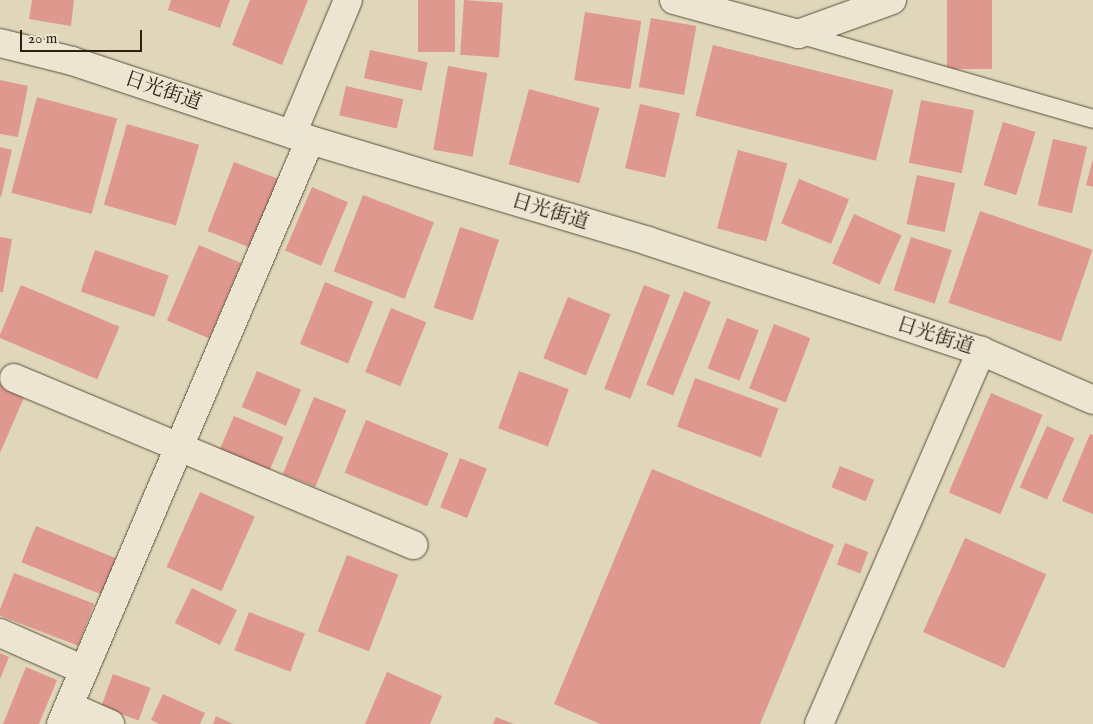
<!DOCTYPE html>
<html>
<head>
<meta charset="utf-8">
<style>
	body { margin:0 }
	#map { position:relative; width:1093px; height:724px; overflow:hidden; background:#e0d7ba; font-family:"IM FELL English","Noto Serif JP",serif }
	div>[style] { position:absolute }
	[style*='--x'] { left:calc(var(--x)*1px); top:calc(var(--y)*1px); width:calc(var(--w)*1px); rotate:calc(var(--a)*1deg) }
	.building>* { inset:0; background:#de988e; transform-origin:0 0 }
	.roads { filter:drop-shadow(0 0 1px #5a4e3a) drop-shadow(0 0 1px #5a4e3a) }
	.lane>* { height:18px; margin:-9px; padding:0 9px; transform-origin:9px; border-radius:9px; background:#ebe5d2 }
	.street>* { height:28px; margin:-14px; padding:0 14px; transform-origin:14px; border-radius:14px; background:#ebe5d2 }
	.secondary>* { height:28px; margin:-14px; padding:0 14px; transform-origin:14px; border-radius:14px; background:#ebe5d2 }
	span { translate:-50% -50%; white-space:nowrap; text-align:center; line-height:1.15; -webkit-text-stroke:4px #ebe5d2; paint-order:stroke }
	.street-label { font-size:20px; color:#2e200f }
	.scale { position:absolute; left:20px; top:30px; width:122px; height:22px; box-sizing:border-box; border:2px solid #2e200f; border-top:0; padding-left:6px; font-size:15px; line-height:18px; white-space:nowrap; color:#2e200f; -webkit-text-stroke:4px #ebe5d2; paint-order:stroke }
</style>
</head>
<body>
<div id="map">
	<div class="building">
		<i style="clip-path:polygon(32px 0,74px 0,71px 26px,29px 19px)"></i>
		<i style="clip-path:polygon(171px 0,230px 0,220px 28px,168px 10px)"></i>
		<i style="clip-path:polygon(250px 0,308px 0,282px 65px,232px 45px)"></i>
		<i style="left:418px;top:0;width:37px;height:52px"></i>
		<i style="left:464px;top:0;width:39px;height:55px;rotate:4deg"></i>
		<i style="left:947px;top:0;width:45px;height:69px"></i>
		<i style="left:585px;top:12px;width:57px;height:69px;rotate:9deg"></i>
		<i style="left:651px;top:18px;width:46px;height:70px;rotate:10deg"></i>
		<i style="left:713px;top:45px;width:186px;height:73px;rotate:14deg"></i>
		<i style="left:370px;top:50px;width:59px;height:29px;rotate:12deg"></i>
		<i style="left:448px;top:66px;width:40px;height:85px;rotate:10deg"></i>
		<i style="clip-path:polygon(0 80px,28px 86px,18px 137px,0 134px)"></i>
		<i style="left:346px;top:86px;width:59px;height:30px;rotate:13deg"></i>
		<i style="left:529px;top:89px;width:73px;height:78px;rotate:15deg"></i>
		<i style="left:37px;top:97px;width:83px;height:99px;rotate:15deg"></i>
		<i style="left:921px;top:100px;width:54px;height:64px;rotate:11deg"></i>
		<i style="left:640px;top:104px;width:41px;height:66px;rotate:13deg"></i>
		<i style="left:1003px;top:122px;width:34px;height:66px;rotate:17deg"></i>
		<i style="left:127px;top:124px;width:75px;height:84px;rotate:16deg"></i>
		<i style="left:1053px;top:139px;width:35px;height:68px;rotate:13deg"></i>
		<i style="clip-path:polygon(0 147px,12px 150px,1px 197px,0 197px)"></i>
		<i style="left:738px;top:150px;width:51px;height:81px;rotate:15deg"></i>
		<i style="clip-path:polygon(1093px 159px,1093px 187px,1086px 185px)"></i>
		<i style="left:234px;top:162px;width:47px;height:74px;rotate:21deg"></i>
		<i style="left:917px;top:175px;width:39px;height:50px;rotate:12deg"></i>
		<i style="left:799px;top:179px;width:54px;height:48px;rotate:22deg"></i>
		<i style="left:312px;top:187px;width:39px;height:69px;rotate:23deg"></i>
		<i style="left:363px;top:195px;width:76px;height:82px;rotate:21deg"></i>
		<i style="left:980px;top:211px;width:119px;height:97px;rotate:19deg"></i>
		<i style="left:854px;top:214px;width:52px;height:54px;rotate:24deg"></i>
		<i style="left:460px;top:227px;width:41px;height:85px;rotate:18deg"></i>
		<i style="clip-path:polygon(0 237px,12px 239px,3px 292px,0 292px)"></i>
		<i style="left:911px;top:237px;width:43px;height:56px;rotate:18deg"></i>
		<i style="left:199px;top:245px;width:46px;height:82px;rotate:23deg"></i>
		<i style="left:95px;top:250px;width:78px;height:44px;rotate:19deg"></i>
		<i style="left:325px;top:282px;width:52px;height:67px;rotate:22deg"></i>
		<i style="left:21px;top:285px;width:107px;height:57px;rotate:23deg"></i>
		<i style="left:644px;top:285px;width:28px;height:111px;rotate:21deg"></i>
		<i style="left:684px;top:291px;width:29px;height:101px;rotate:22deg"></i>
		<i style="left:568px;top:297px;width:46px;height:66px;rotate:22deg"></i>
		<i style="left:391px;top:308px;width:38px;height:69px;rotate:22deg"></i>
		<i style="left:727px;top:318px;width:34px;height:54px;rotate:21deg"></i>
		<i style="left:774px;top:324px;width:39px;height:69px;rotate:21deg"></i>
		<i style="left:257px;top:371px;width:48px;height:39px;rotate:23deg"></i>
		<i style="left:519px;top:371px;width:53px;height:61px;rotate:20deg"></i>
		<i style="left:695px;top:378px;width:89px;height:52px;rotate:20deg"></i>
		<i style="clip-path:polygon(0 384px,25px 395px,0 453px)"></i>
		<i style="left:991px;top:393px;width:56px;height:108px;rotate:23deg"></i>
		<i style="left:314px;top:397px;width:35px;height:83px;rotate:22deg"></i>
		<i style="left:234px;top:416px;width:54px;height:38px;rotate:23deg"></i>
		<i style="left:366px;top:420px;width:89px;height:57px;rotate:22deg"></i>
		<i style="left:1047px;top:426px;width:30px;height:67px;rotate:24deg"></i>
		<i style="clip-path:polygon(1090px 434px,1093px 435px,1093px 514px,1062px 501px)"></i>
		<i style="left:460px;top:458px;width:29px;height:53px;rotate:22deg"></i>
		<i style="left:840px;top:466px;width:37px;height:23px;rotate:22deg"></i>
		<i style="clip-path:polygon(652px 469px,834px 545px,760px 724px,600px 724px,554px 704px)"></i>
		<i style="left:200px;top:492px;width:60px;height:82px;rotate:24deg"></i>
		<i style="left:36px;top:526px;width:87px;height:39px;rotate:22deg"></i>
		<i style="left:965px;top:538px;width:89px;height:103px;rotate:24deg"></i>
		<i style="left:845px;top:543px;width:25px;height:23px;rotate:21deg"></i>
		<i style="left:347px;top:555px;width:55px;height:82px;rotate:21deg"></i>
		<i style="left:14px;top:573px;width:86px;height:45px;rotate:21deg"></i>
		<i style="left:192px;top:588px;width:50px;height:39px;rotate:26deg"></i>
		<i style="left:249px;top:612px;width:60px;height:41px;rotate:21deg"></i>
		<i style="clip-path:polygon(0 653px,9px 657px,0 679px)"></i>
		<i style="clip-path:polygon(26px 667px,57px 680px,39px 724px,3px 724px)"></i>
		<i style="clip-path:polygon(387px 672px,442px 696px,430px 724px,365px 724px)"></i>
		<i style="left:113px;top:674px;width:40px;height:35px;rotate:20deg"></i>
		<i style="clip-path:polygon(163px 694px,205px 713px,200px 724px,159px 724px,151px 720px)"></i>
		<i style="clip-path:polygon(216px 716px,233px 724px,213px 724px)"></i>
		<i style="clip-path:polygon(496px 717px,514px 724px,493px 724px)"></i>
	</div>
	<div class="roads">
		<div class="lane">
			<i style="--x:799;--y:34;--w:306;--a:16.1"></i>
		</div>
		<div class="street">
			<i style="--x:674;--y:0;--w:129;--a:15.3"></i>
			<i style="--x:798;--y:34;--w:100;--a:-19.9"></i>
			<i style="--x:292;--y:134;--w:145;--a:-67.3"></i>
			<i style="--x:14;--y:378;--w:433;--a:22.7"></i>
			<i style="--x:0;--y:633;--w:92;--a:23.8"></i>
			<i style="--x:69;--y:706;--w:45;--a:23.7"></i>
			<i style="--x:61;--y:724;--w:635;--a:-66.91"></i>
			<i style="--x:819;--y:724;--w:407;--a:-66.5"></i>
		</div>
		<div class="secondary">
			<i style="--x:0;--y:43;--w:74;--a:14"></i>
			<i style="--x:72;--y:61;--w:251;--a:18.4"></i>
			<i style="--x:310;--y:140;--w:353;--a:16.6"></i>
			<i style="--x:648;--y:241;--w:351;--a:18.3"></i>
			<i style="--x:981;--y:351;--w:122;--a:23.6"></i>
		</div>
	</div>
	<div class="street-label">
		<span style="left:163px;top:91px;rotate:19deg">日光街道</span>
		<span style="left:550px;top:212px;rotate:17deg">日光街道</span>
		<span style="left:935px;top:336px;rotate:18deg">日光街道</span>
	</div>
	<div class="scale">20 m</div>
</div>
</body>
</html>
